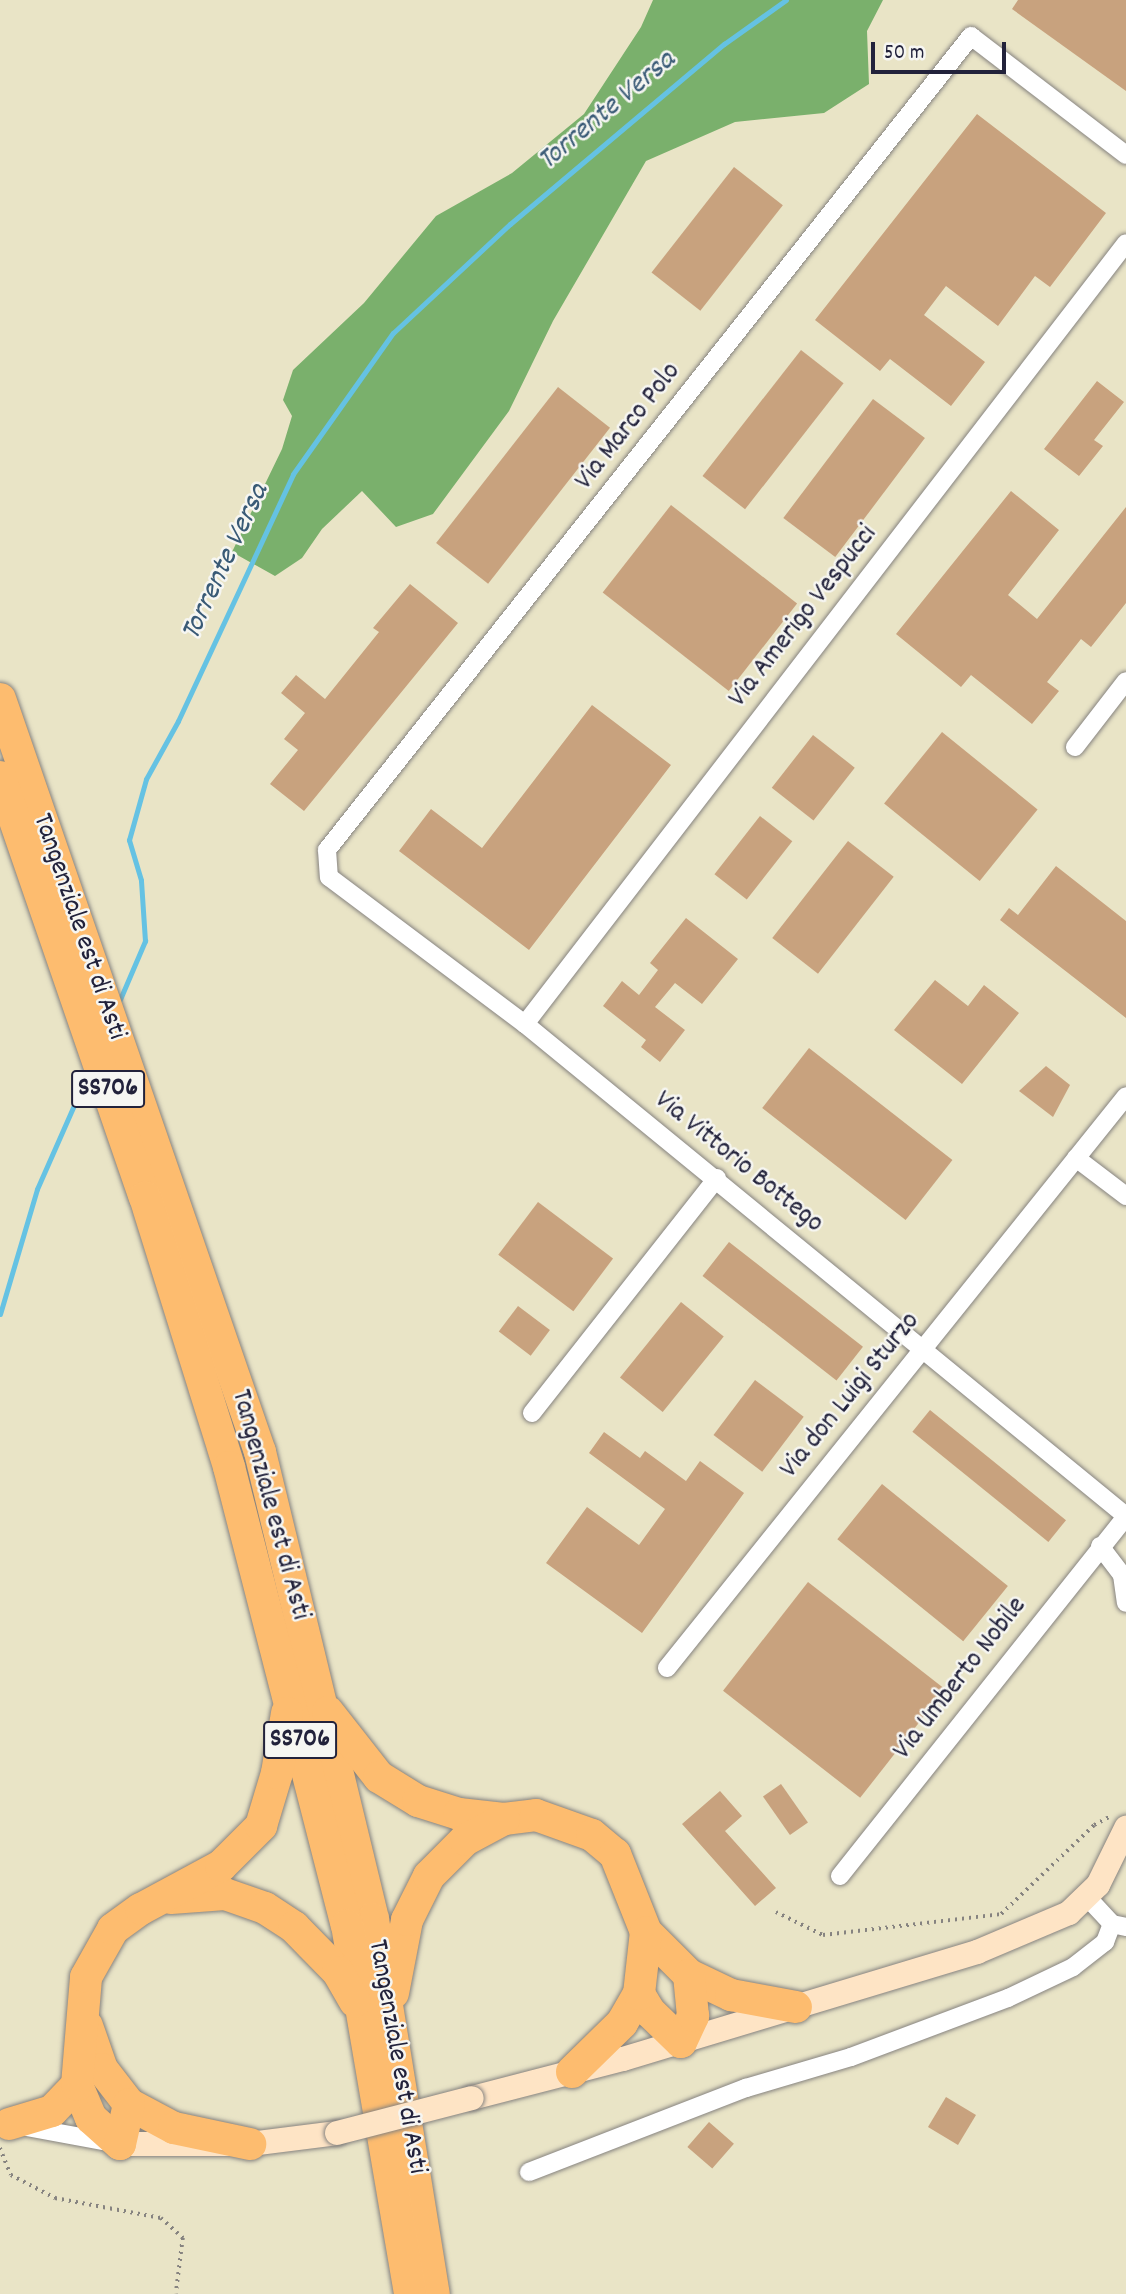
<!DOCTYPE html>
<html>
<head>
<meta charset="utf-8">
<style>
	body { margin:0 }
	#map { position:relative; width:1126px; height:2294px; overflow:hidden; background:#e9e4c6; font-family:Dekko,sans-serif }
	div>[style] { position:absolute }
	[style*='--x'] { left:calc(var(--x)*1px); top:calc(var(--y)*1px); width:calc(var(--w)*1px); rotate:calc(var(--a)*1deg) }
	.forest>* { inset:0; background:#7ab06c }
	.stream>* { height:5px; margin:-2.5px; padding:0 2.5px; transform-origin:2.5px; border-radius:2.5px; background:#65c2e3 }
	.building>* { inset:0; background:#c8a27e; transform-origin:0 0 }
	.path>* { height:3.5px; margin-top:-1.75px; transform-origin:0; background:repeating-linear-gradient(90deg,#868380 0 2px,transparent 0 7px) }
	.roads { filter:drop-shadow(0 0 2px #868380) drop-shadow(0 0 2px #868380) }
	.street>* { height:18px; margin:-9px; padding:0 9px; transform-origin:9px; border-radius:9px; background:#fff }
	.secondary>* { height:24px; margin:-12px; padding:0 12px; transform-origin:12px; border-radius:12px; background:#fee4c5 }
	.highway>* { height:32px; margin:-16px; padding:0 16px; transform-origin:16px; border-radius:16px; background:#fdbc6f }
	.bridges { filter:drop-shadow(0 0 2px #868380) drop-shadow(0 0 2px #868380) }
	.secondary-bridge>* { height:24px; margin:-12px; padding:0 12px; transform-origin:12px; border-radius:12px; background:#fee4c5 }
	span { translate:-50% -50%; white-space:nowrap; text-align:center; line-height:1.15; -webkit-text-stroke:5px #f6f6f2; paint-order:stroke }
	.shield-label span { padding:2px 5px; background:#f6f6f2; border:2px solid; border-radius:5px; -webkit-text-stroke-width:0 }
	.shield-label { font-size:26px; color:#22223b; font-weight:700 }
	.street-label { font-size:28px; color:#22223b }
	.water-label { font-size:30px; color:#395a76; font-style:italic }
	.scale { position:absolute; left:871px; top:42px; width:135px; height:32px; box-sizing:border-box; border:4px solid #22223b; border-top:0; padding-left:9px; font-size:21px; line-height:24px; white-space:nowrap; color:#22223b; -webkit-text-stroke:5px #f6f6f2; paint-order:stroke }
</style>
</head>
<body>
<div id="map">
	<div class="forest">
		<i style="clip-path:polygon(653px 0,883px 0,867px 31px,869px 84px,824px 113px,735px 122px,646px 161px,553px 321px,509px 411px,433px 514px,396px 527px,362px 491px,322px 529px,302px 558px,275px 576px,232px 552px,282px 449px,292px 416px,283px 400px,293px 370px,364px 303px,436px 216px,512px 173px,584px 114px,641px 27px)"></i>
	</div>
	<div class="stream">
		<i style="--x:118;--y:1004;--w:69;--a:-66.8"></i>
		<i style="--x:145;--y:941;--w:61;--a:-93.8"></i>
		<i style="--x:141;--y:880;--w:42;--a:-106.7"></i>
		<i style="--x:129;--y:840;--w:63;--a:-74.4"></i>
		<i style="--x:146;--y:779;--w:66;--a:-61.1"></i>
		<i style="--x:178;--y:721;--w:272;--a:-65"></i>
		<i style="--x:293;--y:474;--w:173;--a:-54.7"></i>
		<i style="--x:393;--y:333;--w:160;--a:-43"></i>
		<i style="--x:510;--y:224;--w:280;--a:-40.1"></i>
		<i style="--x:724;--y:44;--w:76;--a:-35.4"></i>
		<i style="--x:0;--y:1314;--w:130;--a:-73.5"></i>
		<i style="--x:37;--y:1189;--w:129;--a:-66.2"></i>
	</div>
	<div class="building">
		<i style="clip-path:polygon(1018px 0,1126px 0,1126px 91px,1012px 9px)"></i>
		<i style="clip-path:polygon(977px 114px,1106px 213px,1050px 287px,1035px 276px,998px 326px,946px 286px,924px 315px,985px 362px,951px 406px,890px 359px,880px 371px,815px 320px)"></i>
		<i style="left:734px;top:167px;width:62px;height:134px;rotate:38deg"></i>
		<i style="left:801px;top:350px;width:54px;height:160px;rotate:38deg"></i>
		<i style="clip-path:polygon(1097px 381px,1124px 402px,1094px 440px,1103px 446px,1079px 476px,1044px 449px)"></i>
		<i style="left:558px;top:387px;width:66px;height:198px;rotate:38deg"></i>
		<i style="left:873px;top:399px;width:65px;height:149px;rotate:37deg"></i>
		<i style="clip-path:polygon(1011px 491px,1059px 530px,1008px 595px,1037px 619px,1126px 507px,1126px 603px,1091px 647px,1081px 639px,1047px 682px,1059px 691px,1032px 724px,971px 675px,961px 687px,896px 634px)"></i>
		<i style="left:671px;top:505px;width:160px;height:111px;rotate:38deg"></i>
		<i style="clip-path:polygon(410px 584px,458px 623px,304px 811px,270px 784px,298px 750px,284px 739px,305px 713px,281px 693px,296px 675px,325px 699px,379px 632px,373px 628px)"></i>
		<i style="clip-path:polygon(592px 705px,671px 765px,529px 950px,399px 851px,431px 809px,482px 848px)"></i>
		<i style="left:942px;top:732px;width:123px;height:92px;rotate:39deg"></i>
		<i style="left:813px;top:735px;width:53px;height:67px;rotate:38deg"></i>
		<i style="left:760px;top:816px;width:41px;height:74px;rotate:38deg"></i>
		<i style="left:848px;top:841px;width:58px;height:123px;rotate:38deg"></i>
		<i style="clip-path:polygon(1056px 866px,1126px 921px,1126px 1018px,1000px 920px,1009px 908px,1018px 915px)"></i>
		<i style="clip-path:polygon(686px 918px,738px 959px,702px 1004px,675px 983px,655px 1007px,685px 1030px,660px 1062px,641px 1047px,646px 1040px,603px 1006px,622px 981px,639px 995px,658px 970px,650px 963px)"></i>
		<i style="clip-path:polygon(935px 980px,968px 1006px,984px 985px,1019px 1013px,962px 1084px,894px 1030px)"></i>
		<i style="left:809px;top:1048px;width:182px;height:76px;rotate:38deg"></i>
		<i style="clip-path:polygon(1046px 1066px,1070px 1085px,1053px 1117px,1019px 1091px)"></i>
		<i style="left:538px;top:1202px;width:94px;height:66px;rotate:37deg"></i>
		<i style="left:729px;top:1242px;width:170px;height:43px;rotate:38deg"></i>
		<i style="left:681px;top:1302px;width:55px;height:97px;rotate:39deg"></i>
		<i style="left:518px;top:1306px;width:40px;height:32px;rotate:37deg"></i>
		<i style="left:755px;top:1380px;width:61px;height:69px;rotate:37deg"></i>
		<i style="left:930px;top:1410px;width:175px;height:28px;rotate:39deg"></i>
		<i style="clip-path:polygon(604px 1432px,640px 1458px,645px 1451px,686px 1481px,700px 1461px,744px 1493px,642px 1633px,546px 1563px,587px 1507px,639px 1545px,665px 1509px,589px 1453px)"></i>
		<i style="left:882px;top:1484px;width:162px;height:71px;rotate:39deg"></i>
		<i style="left:808px;top:1582px;width:174px;height:138px;rotate:38deg"></i>
		<i style="left:781px;top:1784px;width:47px;height:22px;rotate:55deg"></i>
		<i style="clip-path:polygon(720px 1791px,742px 1816px,725px 1831px,776px 1888px,755px 1906px,682px 1824px)"></i>
		<i style="left:946px;top:2097px;width:35px;height:35px;rotate:31deg"></i>
		<i style="left:709px;top:2122px;width:33px;height:33px;rotate:41deg"></i>
	</div>
	<div class="path">
		<i style="--x:776;--y:1912;--w:52;--a:26.1"></i>
		<i style="--x:823;--y:1935;--w:179;--a:-6.7"></i>
		<i style="--x:1001;--y:1914;--w:129;--a:-43.7"></i>
		<i style="--x:1094;--y:1825;--w:17;--a:-28"></i>
		<i style="--x:0;--y:2148;--w:29;--a:68"></i>
		<i style="--x:11;--y:2175;--w:50;--a:27.6"></i>
		<i style="--x:55;--y:2198;--w:108;--a:10.7"></i>
		<i style="--x:161;--y:2218;--w:30;--a:42"></i>
		<i style="--x:183;--y:2238;--w:56;--a:97.1"></i>
	</div>
	<div class="roads">
		<div class="street">
			<i style="--x:1126;--y:155;--w:195;--a:-142.5"></i>
			<i style="--x:971;--y:36;--w:1038;--a:128.35"></i>
			<i style="--x:327;--y:850;--w:27;--a:86"></i>
			<i style="--x:329;--y:877;--w:245;--a:36.9"></i>
			<i style="--x:525;--y:1024;--w:777;--a:39.3"></i>
			<i style="--x:1075;--y:747;--w:83;--a:-52.3"></i>
			<i style="--x:525;--y:1024;--w:985;--a:-52.42"></i>
			<i style="--x:1076;--y:1158;--w:63;--a:37.2"></i>
			<i style="--x:532;--y:1413;--w:299;--a:-51.8"></i>
			<i style="--x:1100;--y:1546;--w:43;--a:52.6"></i>
			<i style="--x:1122;--y:1575;--w:28;--a:82"></i>
			<i style="--x:667;--y:1668;--w:733;--a:-51.25"></i>
			<i style="--x:840;--y:1876;--w:459;--a:-51.5"></i>
			<i style="--x:1087;--y:1897;--w:37;--a:47"></i>
			<i style="--x:1112;--y:1924;--w:14;--a:12"></i>
			<i style="--x:21;--y:2126;--w:95;--a:10.4"></i>
			<i style="--x:529;--y:2172;--w:233;--a:-21.2"></i>
			<i style="--x:746;--y:2088;--w:109;--a:-16.4"></i>
			<i style="--x:851;--y:2057;--w:168;--a:-20.6"></i>
			<i style="--x:1008;--y:1998;--w:72;--a:-25.5"></i>
			<i style="--x:1073;--y:1967;--w:41;--a:-38"></i>
			<i style="--x:1105;--y:1942;--w:19;--a:-69"></i>
		</div>
		<div class="secondary">
			<i style="--x:472;--y:2098;--w:156;--a:-14.5"></i>
			<i style="--x:623;--y:2059;--w:370;--a:-16.8"></i>
			<i style="--x:977;--y:1952;--w:100;--a:-23"></i>
			<i style="--x:1069;--y:1913;--w:40;--a:-44"></i>
			<i style="--x:1098;--y:1885;--w:64;--a:-63.8"></i>
			<i style="--x:120;--y:2144;--w:130;--a:0"></i>
			<i style="--x:250;--y:2144;--w:88;--a:-7.2"></i>
		</div>
		<div class="highway">
			<i style="--x:0;--y:699;--w:797;--a:70.95"></i>
			<i style="--x:260;--y:1452;--w:480;--a:76.4"></i>
			<i style="--x:373;--y:1919;--w:380;--a:80.8"></i>
			<i style="--x:0;--y:777;--w:444;--a:71"></i>
			<i style="--x:145;--y:1197;--w:283;--a:72.7"></i>
			<i style="--x:229;--y:1467;--w:473;--a:75.6"></i>
			<i style="--x:347;--y:1925;--w:374;--a:80.3"></i>
			<i style="--x:328;--y:1712;--w:83;--a:51.9"></i>
			<i style="--x:379;--y:1777;--w:46;--a:31.6"></i>
			<i style="--x:418;--y:1801;--w:43;--a:17.6"></i>
			<i style="--x:459;--y:1814;--w:45;--a:6.3"></i>
			<i style="--x:504;--y:1819;--w:32;--a:-7"></i>
			<i style="--x:536;--y:1815;--w:59;--a:19.7"></i>
			<i style="--x:592;--y:1835;--w:30;--a:40"></i>
			<i style="--x:615;--y:1854;--w:84;--a:68.3"></i>
			<i style="--x:646;--y:1932;--w:61;--a:45"></i>
			<i style="--x:689;--y:1975;--w:47;--a:25.5"></i>
			<i style="--x:731;--y:1995;--w:66;--a:10.5"></i>
			<i style="--x:171;--y:1898;--w:54;--a:-4.2"></i>
			<i style="--x:225;--y:1894;--w:42;--a:19.3"></i>
			<i style="--x:265;--y:1908;--w:35;--a:33"></i>
			<i style="--x:294;--y:1927;--w:63;--a:45.6"></i>
			<i style="--x:338;--y:1972;--w:34;--a:60"></i>
			<i style="--x:393;--y:1993;--w:74;--a:-79.1"></i>
			<i style="--x:407;--y:1920;--w:49;--a:-63.4"></i>
			<i style="--x:429;--y:1876;--w:51;--a:-45"></i>
			<i style="--x:465;--y:1840;--w:44;--a:-28.3"></i>
			<i style="--x:639;--y:1994;--w:21;--a:59"></i>
			<i style="--x:650;--y:2012;--w:43;--a:44.1"></i>
			<i style="--x:681;--y:2042;--w:29;--a:-65"></i>
			<i style="--x:693;--y:2016;--w:41;--a:-95.6"></i>
			<i style="--x:87;--y:2026;--w:46;--a:70.8"></i>
			<i style="--x:102;--y:2069;--w:44;--a:52.4"></i>
			<i style="--x:129;--y:2104;--w:51;--a:28.1"></i>
			<i style="--x:174;--y:2128;--w:78;--a:11.9"></i>
			<i style="--x:572;--y:2072;--w:70;--a:-44.4"></i>
			<i style="--x:622;--y:2023;--w:34;--a:-60"></i>
			<i style="--x:639;--y:1994;--w:62;--a:-83.6"></i>
			<i style="--x:77;--y:2085;--w:36;--a:67"></i>
			<i style="--x:91;--y:2118;--w:39;--a:42"></i>
			<i style="--x:120;--y:2144;--w:41;--a:-77.3"></i>
			<i style="--x:9;--y:2124;--w:45;--a:-16.8"></i>
			<i style="--x:52;--y:2111;--w:36;--a:-46"></i>
			<i style="--x:77;--y:2085;--w:108;--a:-85.2"></i>
			<i style="--x:86;--y:1977;--w:55;--a:-60.6"></i>
			<i style="--x:113;--y:1929;--w:34;--a:-36"></i>
			<i style="--x:141;--y:1909;--w:91;--a:-28.3"></i>
			<i style="--x:221;--y:1866;--w:57;--a:-45"></i>
			<i style="--x:261;--y:1826;--w:55;--a:-73.2"></i>
			<i style="--x:277;--y:1773;--w:61;--a:-80.5"></i>
		</div>
	</div>
	<div class="bridges">
		<div class="secondary-bridge">
			<i style="--x:337;--y:2133;--w:139;--a:-14.5"></i>
		</div>
	</div>
	<div class="shield-label">
		<span style="left:108px;top:1089px">SS706</span>
		<span style="left:300px;top:1740px">SS706</span>
	</div>
	<div class="street-label">
		<span style="left:629px;top:427px;rotate:-52deg">Via Marco Polo</span>
		<span style="left:804px;top:617px;rotate:-52deg">Via Amerigo Vespucci</span>
		<span style="left:78px;top:927px;rotate:71deg">Tangenziale est di Asti</span>
		<span style="left:738px;top:1163px;rotate:39deg">Via Vittorio Bottego</span>
		<span style="left:851px;top:1396px;rotate:-51deg">Via don Luigi Sturzo</span>
		<span style="left:269px;top:1505px;rotate:75deg">Tangenziale est di Asti</span>
		<span style="left:961px;top:1679px;rotate:-52deg">Via Umberto Nobile</span>
		<span style="left:396px;top:2057px;rotate:80deg">Tangenziale est di Asti</span>
	</div>
	<div class="water-label">
		<span style="left:608px;top:112px;rotate:-40deg">Torrente Versa</span>
		<span style="left:227px;top:563px;rotate:-65deg">Torrente Versa</span>
	</div>
	<div class="scale">50 m</div>
</div>
</body>
</html>
